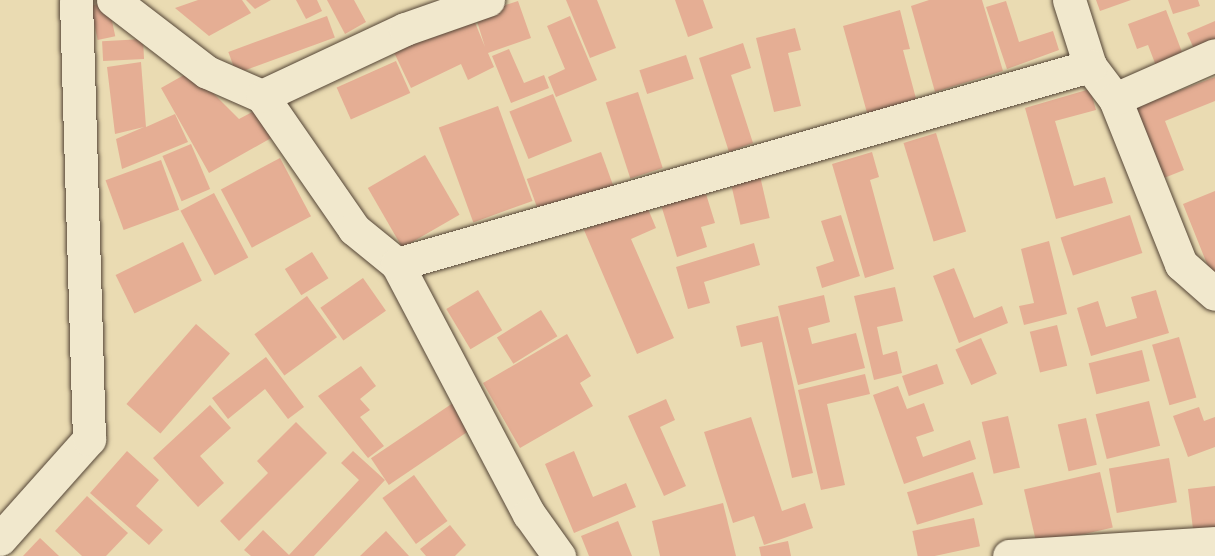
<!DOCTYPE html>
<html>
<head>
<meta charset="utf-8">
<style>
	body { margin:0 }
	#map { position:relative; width:1215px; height:556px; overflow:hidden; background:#eadbb2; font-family:"Sorts Mill Goudy",serif }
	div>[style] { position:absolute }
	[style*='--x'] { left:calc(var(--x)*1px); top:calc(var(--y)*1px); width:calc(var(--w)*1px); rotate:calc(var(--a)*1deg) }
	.building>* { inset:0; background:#e5ae94; transform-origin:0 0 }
	.roads { filter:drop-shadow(0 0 2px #544536) drop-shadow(0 0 2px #544536) }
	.minor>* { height:33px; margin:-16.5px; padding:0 16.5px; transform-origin:16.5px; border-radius:16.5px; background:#f1e8cd }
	span { translate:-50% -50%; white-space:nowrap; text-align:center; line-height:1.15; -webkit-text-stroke:4.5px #f1e8cd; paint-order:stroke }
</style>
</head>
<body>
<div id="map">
	<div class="building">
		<i style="clip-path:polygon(198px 0,242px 0,251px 13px,209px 36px,175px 8px)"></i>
		<i style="clip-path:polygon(246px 0,271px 0,255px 9px)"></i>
		<i style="clip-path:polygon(296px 0,317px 0,322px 11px,306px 19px)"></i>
		<i style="clip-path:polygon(327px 0,354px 0,366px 22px,345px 34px)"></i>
		<i style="clip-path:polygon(566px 0,597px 0,616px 48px,590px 58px)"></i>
		<i style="clip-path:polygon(675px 0,703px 0,713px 28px,688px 37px)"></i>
		<i style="clip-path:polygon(929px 0,982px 0,1003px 71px,935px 92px,911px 6px)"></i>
		<i style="clip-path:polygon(1096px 0,1131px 0,1100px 11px)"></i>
		<i style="clip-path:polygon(1168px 0,1198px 0,1200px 6px,1173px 14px)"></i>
		<i style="clip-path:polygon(518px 1px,531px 38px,488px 53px,494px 67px,468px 80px,461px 64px,411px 88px,390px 44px,472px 15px,485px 47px,475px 15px)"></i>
		<i style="clip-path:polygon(1006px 1px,1019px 42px,1053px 31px,1059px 50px,1007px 69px,986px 7px)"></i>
		<i style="left:108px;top:2px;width:35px;height:18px;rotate:78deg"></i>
		<i style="clip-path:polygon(900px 10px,910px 49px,903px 50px,918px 106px,869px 120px,843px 26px)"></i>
		<i style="clip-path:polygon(1166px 10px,1185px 60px,1158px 71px,1148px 45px,1137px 49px,1128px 24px)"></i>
		<i style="left:327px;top:16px;width:23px;height:105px;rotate:70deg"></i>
		<i style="clip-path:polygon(570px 16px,597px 80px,556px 97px,548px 77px,565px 69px,547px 26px)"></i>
		<i style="clip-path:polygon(1215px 21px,1215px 50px,1198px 58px,1187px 33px)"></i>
		<i style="clip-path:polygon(795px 28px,801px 50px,788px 53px,801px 106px,774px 112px,756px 38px)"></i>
		<i style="left:143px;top:39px;width:20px;height:41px;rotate:87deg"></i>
		<i style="clip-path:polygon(743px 43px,751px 68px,731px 75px,753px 143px,729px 152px,699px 58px)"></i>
		<i style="clip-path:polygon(509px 49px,524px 83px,544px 75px,549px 88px,511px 103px,492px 56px)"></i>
		<i style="left:686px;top:55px;width:25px;height:49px;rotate:72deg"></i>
		<i style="left:396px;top:61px;width:35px;height:65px;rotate:66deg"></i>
		<i style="clip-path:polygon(141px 62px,146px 127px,175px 114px,188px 142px,122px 169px,116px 139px,144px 127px,115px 134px,107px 67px)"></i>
		<i style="clip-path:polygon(191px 71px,239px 119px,260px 108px,280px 133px,209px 173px,161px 88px)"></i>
		<i style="clip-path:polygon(1215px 77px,1215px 101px,1165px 121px,1184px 170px,1159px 180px,1131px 109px)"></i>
		<i style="clip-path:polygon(1090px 89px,1096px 110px,1055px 121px,1074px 186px,1105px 177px,1113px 203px,1056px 219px,1025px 108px)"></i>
		<i style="left:638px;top:92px;width:80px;height:34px;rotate:72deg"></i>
		<i style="left:553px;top:94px;width:51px;height:47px;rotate:68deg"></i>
		<i style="left:498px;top:106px;width:101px;height:63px;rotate:70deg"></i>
		<i style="left:936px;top:133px;width:103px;height:34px;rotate:73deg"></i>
		<i style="left:191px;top:144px;width:49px;height:31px;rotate:67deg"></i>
		<i style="left:601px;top:152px;width:38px;height:79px;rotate:70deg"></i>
		<i style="clip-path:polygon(872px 152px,879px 177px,870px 180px,894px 269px,865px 278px,832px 164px)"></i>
		<i style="left:425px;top:155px;width:69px;height:66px;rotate:60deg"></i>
		<i style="left:280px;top:158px;width:66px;height:67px;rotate:62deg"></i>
		<i style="left:161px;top:160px;width:53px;height:59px;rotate:70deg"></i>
		<i style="left:760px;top:176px;width:43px;height:30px;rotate:77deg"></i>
		<i style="clip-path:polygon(702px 181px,715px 223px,701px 227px,707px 247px,677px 257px,658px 195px)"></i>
		<i style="clip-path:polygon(1215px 191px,1215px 284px,1183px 204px)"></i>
		<i style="left:214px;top:193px;width:73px;height:38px;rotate:62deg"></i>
		<i style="clip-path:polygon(646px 204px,656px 228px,631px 239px,674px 338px,637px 354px,584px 230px)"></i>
		<i style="clip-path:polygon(841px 215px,860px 276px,822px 288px,816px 267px,834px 261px,821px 221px)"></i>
		<i style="left:1130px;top:215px;width:40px;height:73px;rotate:72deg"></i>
		<i style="clip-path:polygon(1049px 241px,1067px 314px,1024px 325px,1019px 306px,1034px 303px,1021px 249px)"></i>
		<i style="left:183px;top:242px;width:43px;height:75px;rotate:64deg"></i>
		<i style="clip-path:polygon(754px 243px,760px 265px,704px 282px,710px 303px,688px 309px,676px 267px)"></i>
		<i style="left:312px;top:252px;width:31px;height:32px;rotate:58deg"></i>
		<i style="clip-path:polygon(954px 268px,974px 318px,1002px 306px,1008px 323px,959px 343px,933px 276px)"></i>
		<i style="left:363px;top:278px;width:40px;height:52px;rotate:55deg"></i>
		<i style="clip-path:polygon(895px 287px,903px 321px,877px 327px,883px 355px,897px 351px,902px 373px,874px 380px,854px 296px)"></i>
		<i style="left:478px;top:290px;width:47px;height:37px;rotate:59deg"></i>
		<i style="clip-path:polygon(1156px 290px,1169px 333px,1091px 356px,1077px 308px,1098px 301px,1106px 327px,1137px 318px,1131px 297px)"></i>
		<i style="clip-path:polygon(824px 295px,830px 322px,808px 328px,812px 344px,856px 333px,865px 368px,798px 385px,778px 306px)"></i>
		<i style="left:307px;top:296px;width:51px;height:65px;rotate:54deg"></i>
		<i style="left:541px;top:310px;width:31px;height:52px;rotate:58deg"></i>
		<i style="clip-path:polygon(778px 316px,813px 473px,792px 478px,762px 342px,741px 347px,736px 326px)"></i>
		<i style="left:196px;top:324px;width:45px;height:106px;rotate:41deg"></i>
		<i style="left:1057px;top:325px;width:42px;height:28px;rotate:76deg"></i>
		<i style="clip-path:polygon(567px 334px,591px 376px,580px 383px,593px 406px,520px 448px,483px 383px)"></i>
		<i style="left:1179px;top:337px;width:63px;height:28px;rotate:74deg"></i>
		<i style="left:981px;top:338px;width:39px;height:28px;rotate:66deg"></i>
		<i style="left:1142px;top:350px;width:32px;height:55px;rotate:76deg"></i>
		<i style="clip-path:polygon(266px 357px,304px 407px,288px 419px,265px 389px,228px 419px,212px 398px)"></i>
		<i style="left:937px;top:364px;width:21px;height:37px;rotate:71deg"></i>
		<i style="clip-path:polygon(361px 366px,376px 386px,360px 399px,370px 410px,360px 417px,384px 446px,368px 458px,318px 396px)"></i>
		<i style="clip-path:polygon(865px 374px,870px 394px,827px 404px,845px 485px,821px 490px,798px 390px)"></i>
		<i style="clip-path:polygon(898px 386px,907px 409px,924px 403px,934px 431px,916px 437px,923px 457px,970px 440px,976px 459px,904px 484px,873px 395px)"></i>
		<i style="clip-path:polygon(666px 399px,675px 420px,660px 427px,686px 486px,664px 496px,628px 416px)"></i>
		<i style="left:1149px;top:401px;width:46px;height:55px;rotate:76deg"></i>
		<i style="left:453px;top:403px;width:32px;height:99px;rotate:56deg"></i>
		<i style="clip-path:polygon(210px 405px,231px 428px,200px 456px,224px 483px,198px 507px,153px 458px)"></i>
		<i style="clip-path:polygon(1199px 407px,1204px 421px,1215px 417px,1215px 447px,1188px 457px,1173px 416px)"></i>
		<i style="left:1008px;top:416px;width:53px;height:27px;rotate:77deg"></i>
		<i style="clip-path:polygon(751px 417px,782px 511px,805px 503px,813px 528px,764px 545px,754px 516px,733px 523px,704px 432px)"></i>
		<i style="left:1086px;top:418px;width:48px;height:29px;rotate:77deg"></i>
		<i style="clip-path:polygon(296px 422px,327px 453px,239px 541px,220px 521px,268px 473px,257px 461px)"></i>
		<i style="clip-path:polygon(127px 451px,159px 480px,136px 506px,163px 530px,149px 545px,90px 493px)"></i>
		<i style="clip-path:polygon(353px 451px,385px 480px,314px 556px,251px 556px,244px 550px,263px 530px,289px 555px,359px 480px,341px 463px)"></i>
		<i style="clip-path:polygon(574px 451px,593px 497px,626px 483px,636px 507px,574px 533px,545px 464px)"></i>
		<i style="left:1169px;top:458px;width:45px;height:61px;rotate:80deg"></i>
		<i style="left:973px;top:472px;width:34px;height:69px;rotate:73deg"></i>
		<i style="left:1100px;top:472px;width:57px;height:78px;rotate:77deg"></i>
		<i style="left:414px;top:475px;width:57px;height:39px;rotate:54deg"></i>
		<i style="clip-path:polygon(1215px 486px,1215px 535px,1194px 537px,1188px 489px)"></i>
		<i style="clip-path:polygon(87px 496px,128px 533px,106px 556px,82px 556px,55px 531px)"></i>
		<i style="clip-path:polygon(723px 503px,736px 556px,660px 556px,652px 521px)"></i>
		<i style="left:974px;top:518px;width:29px;height:63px;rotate:78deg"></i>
		<i style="clip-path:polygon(618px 521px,632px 556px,589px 556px,581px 536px)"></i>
		<i style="clip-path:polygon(450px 525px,466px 545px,455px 556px,426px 556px,420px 549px)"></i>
		<i style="clip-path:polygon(386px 531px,409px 556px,360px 556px)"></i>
		<i style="clip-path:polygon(40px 538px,59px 556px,23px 556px)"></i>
		<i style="clip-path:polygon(788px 541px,791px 556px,761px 556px,759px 547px)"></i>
	</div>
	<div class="roads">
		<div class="minor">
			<i style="--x:113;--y:0;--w:118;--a:37.5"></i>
			<i style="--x:207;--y:72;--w:60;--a:23.6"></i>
			<i style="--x:262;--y:96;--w:162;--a:55.3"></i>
			<i style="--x:354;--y:229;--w:55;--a:39.1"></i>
			<i style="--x:397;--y:264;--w:283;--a:62.2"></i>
			<i style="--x:529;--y:514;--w:52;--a:54.5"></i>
			<i style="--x:1069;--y:0;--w:69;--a:72.3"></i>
			<i style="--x:1090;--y:66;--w:41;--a:52.9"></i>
			<i style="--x:1115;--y:99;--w:178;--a:68.2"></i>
			<i style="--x:1181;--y:264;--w:45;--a:41.4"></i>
			<i style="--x:262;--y:96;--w:158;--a:-25.1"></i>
			<i style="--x:405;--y:29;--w:88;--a:-19.3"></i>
			<i style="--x:1115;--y:99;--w:109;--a:-23.7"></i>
			<i style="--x:397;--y:264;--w:721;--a:-15.95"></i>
			<i style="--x:0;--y:539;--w:134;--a:-48.3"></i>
			<i style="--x:89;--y:439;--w:439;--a:-91.7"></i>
			<i style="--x:1009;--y:556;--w:206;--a:-3.6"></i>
		</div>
	</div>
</div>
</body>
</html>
